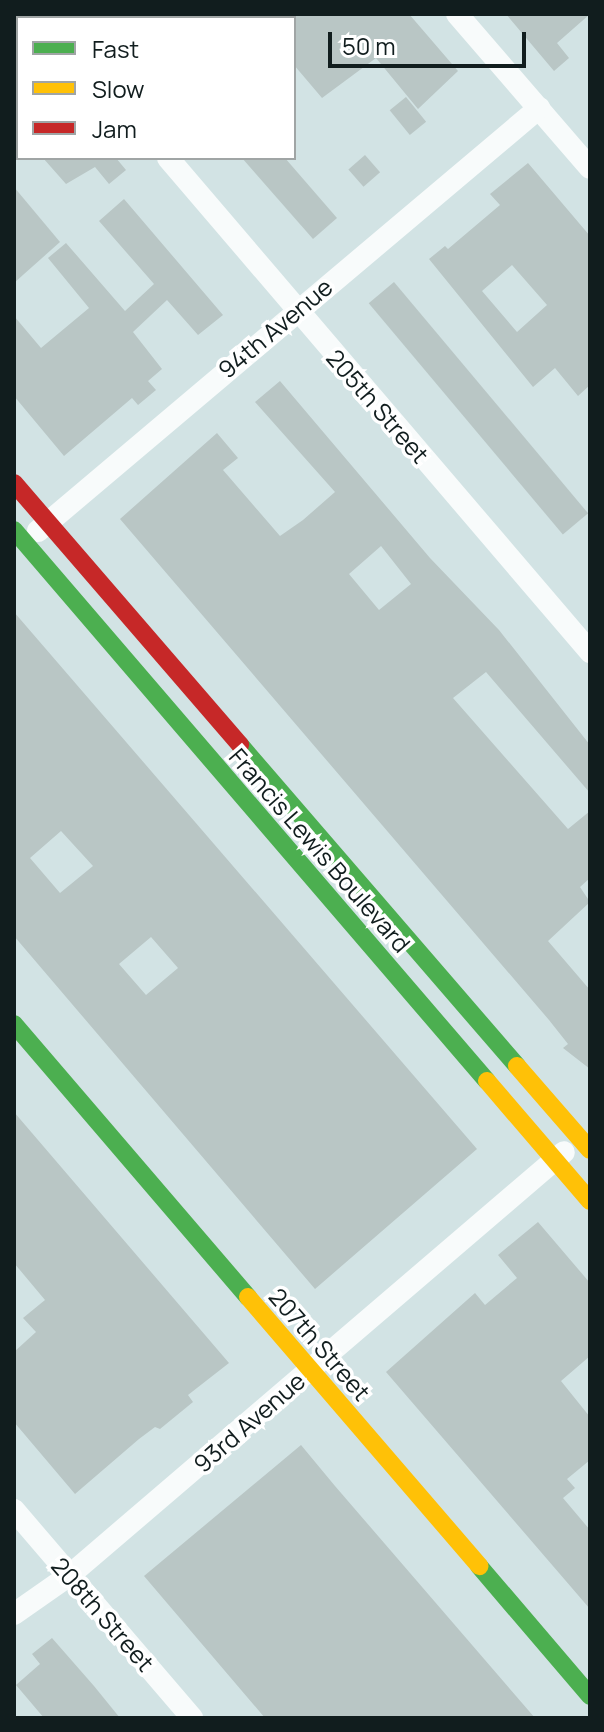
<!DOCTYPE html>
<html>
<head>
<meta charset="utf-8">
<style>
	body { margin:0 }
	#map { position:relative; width:604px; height:1732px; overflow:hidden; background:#d2e3e4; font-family:Manrope,sans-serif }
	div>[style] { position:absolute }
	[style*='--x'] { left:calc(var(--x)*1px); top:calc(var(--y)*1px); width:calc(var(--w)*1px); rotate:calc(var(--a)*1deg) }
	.building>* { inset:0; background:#b9c6c5; transform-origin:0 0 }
	.street>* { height:22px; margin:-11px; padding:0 11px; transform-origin:11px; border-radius:11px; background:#f8fbfb }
	.fast>* { height:18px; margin:-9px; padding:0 9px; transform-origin:9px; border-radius:9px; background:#4caf50 }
	.slow>* { height:18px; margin:-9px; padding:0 9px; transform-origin:9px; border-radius:9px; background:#ffc107 }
	.jam>* { height:18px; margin:-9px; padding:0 9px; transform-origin:9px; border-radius:9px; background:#c62828 }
	span { translate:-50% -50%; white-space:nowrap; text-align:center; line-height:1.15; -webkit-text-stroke:7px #fff; paint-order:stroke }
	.street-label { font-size:24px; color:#111d1e }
	.frame { position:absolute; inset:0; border:16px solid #111d1e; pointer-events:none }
	.legend { position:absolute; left:16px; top:16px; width:280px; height:144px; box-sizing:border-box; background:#fff; border:2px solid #a0a5a5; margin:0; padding:10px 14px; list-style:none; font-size:24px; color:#111d1e }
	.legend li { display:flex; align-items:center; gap:16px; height:40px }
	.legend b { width:40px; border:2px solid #a0a5a5 }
	.scale { position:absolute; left:328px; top:32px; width:198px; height:36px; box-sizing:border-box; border:4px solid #111d1e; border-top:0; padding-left:10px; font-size:24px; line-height:28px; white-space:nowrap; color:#111d1e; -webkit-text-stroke:6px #fff; paint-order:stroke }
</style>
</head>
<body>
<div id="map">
	<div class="building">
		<i style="clip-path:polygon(294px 14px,409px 14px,458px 71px,418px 109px,376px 58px,322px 98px,294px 65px)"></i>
		<i style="clip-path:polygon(506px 14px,590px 14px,557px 43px,569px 58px,554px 71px)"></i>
		<i style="left:406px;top:97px;width:32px;height:21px;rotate:51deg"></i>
		<i style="left:365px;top:155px;width:23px;height:22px;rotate:49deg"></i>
		<i style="clip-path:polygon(43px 158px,116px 158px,126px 170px,109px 184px,95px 167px,66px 184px)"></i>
		<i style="clip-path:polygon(242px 158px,285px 158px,337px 218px,313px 239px)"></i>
		<i style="clip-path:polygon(evenodd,528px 163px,590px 236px,590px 385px,578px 396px,555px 368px,533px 387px,429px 259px,445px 246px,448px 249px,500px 205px,490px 194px,528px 163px,512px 265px,547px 305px,517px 332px,482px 291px,512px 265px)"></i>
		<i style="clip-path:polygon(14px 187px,60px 242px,14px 283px)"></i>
		<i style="clip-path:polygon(124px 199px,223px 315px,198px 335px,167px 300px,133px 332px,162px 369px,148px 381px,156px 390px,138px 405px,132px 398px,64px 456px,14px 396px,14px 316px,41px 348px,89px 308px,48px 258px,66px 243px,125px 311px,154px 284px,99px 221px)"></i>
		<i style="left:394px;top:282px;width:302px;height:33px;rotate:50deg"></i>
		<i style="clip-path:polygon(evenodd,280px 381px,430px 558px,499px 630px,590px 745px,590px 793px,486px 672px,453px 698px,568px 829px,590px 811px,590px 878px,580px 887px,590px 902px,548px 941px,590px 990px,590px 1069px,563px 1048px,568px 1044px,549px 1020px,120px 519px,217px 433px,238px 458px,223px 470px,280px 536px,303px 520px,335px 492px,255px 402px,280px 381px,381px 546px,411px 584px,379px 610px,349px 574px,381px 546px)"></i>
		<i style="clip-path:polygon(evenodd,14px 612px,477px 1149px,315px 1289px,14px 936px,14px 612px,61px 831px,93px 866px,60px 893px,30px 858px,61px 831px,14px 612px,151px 937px,178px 968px,146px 995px,119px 964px,151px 937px)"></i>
		<i style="clip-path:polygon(14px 1112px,229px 1363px,188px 1395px,193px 1402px,160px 1429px,155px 1427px,139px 1439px,75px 1494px,14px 1422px,14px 1352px,36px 1332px,23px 1318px,45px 1300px,14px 1263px)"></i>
		<i style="clip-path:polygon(538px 1222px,590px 1283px,590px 1356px,561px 1381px,590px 1417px,590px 1460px,567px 1479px,575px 1488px,563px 1498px,590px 1530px,590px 1609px,386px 1372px,475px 1293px,485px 1305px,517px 1278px,498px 1255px)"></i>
		<i style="clip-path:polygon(301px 1445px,335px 1486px,535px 1718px,265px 1718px,144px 1576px)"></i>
		<i style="clip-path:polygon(52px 1638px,94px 1686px,120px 1718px,44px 1718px,16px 1685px,40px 1664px,32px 1654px)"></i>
	</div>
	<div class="street">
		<i style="--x:457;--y:14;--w:203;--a:49.2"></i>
		<i style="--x:168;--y:158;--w:650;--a:49.49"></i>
		<i style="--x:38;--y:531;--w:656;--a:-40.17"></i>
		<i style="--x:14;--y:1510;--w:274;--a:49.4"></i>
		<i style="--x:14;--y:1614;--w:68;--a:-34.9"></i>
		<i style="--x:70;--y:1575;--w:650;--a:-40.57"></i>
	</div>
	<div class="fast">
		<i style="--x:14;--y:87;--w:5;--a:-37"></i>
		<i style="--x:14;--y:530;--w:726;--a:49.36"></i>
		<i style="--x:240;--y:745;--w:424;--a:49.2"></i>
		<i style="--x:14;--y:1024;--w:360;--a:49.4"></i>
		<i style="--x:479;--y:1566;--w:171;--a:49.5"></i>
	</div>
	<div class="slow">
		<i style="--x:156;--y:18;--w:10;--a:-24"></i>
		<i style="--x:517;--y:1066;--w:111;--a:49"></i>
		<i style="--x:487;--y:1081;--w:158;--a:49.4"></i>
		<i style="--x:248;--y:1297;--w:355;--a:49.3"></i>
	</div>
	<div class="jam">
		<i style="--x:75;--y:18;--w:9;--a:-27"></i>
		<i style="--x:14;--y:49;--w:4;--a:-27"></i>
		<i style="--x:14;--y:483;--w:346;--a:49.2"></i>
	</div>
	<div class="street-label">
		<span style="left:275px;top:328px;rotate:-40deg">94th Avenue</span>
		<span style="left:378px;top:406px;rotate:49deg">205th Street</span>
		<span style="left:320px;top:850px;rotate:49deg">Francis Lewis Boulevard</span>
		<span style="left:320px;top:1344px;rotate:49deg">207th Street</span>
		<span style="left:249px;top:1422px;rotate:-41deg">93rd Avenue</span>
		<span style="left:103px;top:1614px;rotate:49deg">208th Street</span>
	</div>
	<div class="frame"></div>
	<ul class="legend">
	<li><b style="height:10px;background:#4caf50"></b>Fast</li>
	<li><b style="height:10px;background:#ffc107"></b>Slow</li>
	<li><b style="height:10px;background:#c62828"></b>Jam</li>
	</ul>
	<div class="scale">50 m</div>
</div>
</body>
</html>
